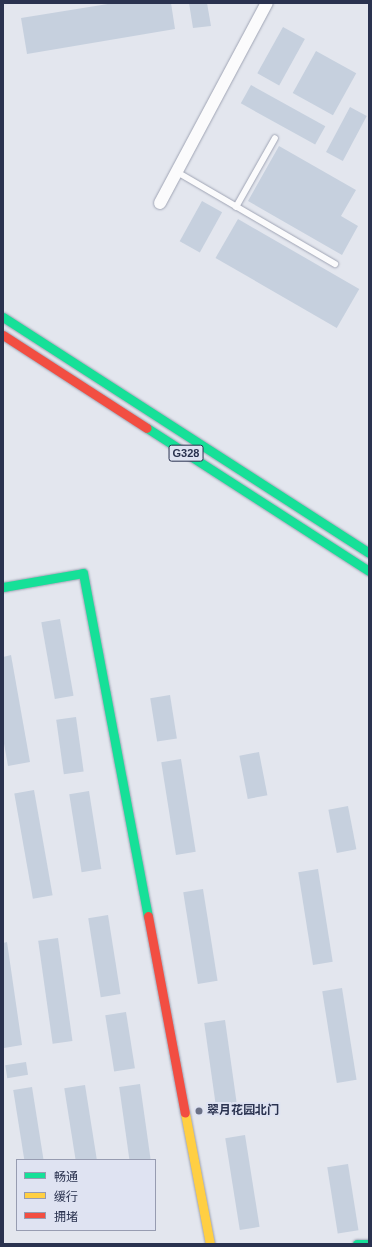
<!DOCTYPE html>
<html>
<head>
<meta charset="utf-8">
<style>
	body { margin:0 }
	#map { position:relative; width:372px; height:1247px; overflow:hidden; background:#e3e6ee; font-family:Helvetica,"Noto Sans SC",sans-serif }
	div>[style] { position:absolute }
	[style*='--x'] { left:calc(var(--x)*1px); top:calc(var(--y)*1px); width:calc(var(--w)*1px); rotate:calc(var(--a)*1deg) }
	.building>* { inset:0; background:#c6d0de; transform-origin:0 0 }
	.roads { filter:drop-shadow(0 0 1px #9fa4b4) drop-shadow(0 0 1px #9fa4b4) }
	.lane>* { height:6px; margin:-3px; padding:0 3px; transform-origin:3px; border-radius:3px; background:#fbfbfc }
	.street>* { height:12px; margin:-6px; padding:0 6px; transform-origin:6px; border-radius:6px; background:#fbfbfc }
	.fast>* { height:9px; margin:-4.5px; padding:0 4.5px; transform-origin:4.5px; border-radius:4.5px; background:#16e098 }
	.slow>* { height:9px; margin:-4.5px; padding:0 4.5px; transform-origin:4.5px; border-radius:4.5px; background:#ffcf43 }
	.jam>* { height:9px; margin:-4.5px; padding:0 4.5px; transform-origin:4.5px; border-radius:4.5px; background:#f24e42 }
	.dots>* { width:11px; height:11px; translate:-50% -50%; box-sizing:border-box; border:2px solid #dfe3f2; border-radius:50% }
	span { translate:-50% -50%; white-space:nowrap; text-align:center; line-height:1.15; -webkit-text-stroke:4px #dfe3f2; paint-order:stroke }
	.shield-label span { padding:1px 3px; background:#dfe3f2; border:1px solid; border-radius:3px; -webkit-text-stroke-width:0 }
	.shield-label { font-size:11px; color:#2a324f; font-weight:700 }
	.poi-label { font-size:12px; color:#2a324f; font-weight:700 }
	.left { translate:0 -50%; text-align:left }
	.frame { position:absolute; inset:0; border:4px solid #2a324f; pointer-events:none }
	.legend { position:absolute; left:16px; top:1159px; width:140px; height:72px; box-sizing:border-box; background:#dfe3f2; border:1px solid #979cb1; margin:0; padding:5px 7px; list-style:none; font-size:12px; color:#2a324f }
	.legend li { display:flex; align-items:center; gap:8px; height:20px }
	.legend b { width:20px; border:1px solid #979cb1 }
</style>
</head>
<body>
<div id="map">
	<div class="building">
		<i style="clip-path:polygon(114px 3px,171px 3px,175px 29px,27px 54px,21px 18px)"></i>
		<i style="clip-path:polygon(189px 3px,207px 3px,211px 26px,193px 28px)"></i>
		<i style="left:283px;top:27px;width:25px;height:53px;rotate:29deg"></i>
		<i style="left:316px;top:51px;width:46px;height:48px;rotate:29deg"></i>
		<i style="left:251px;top:85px;width:85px;height:21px;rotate:29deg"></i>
		<i style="left:350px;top:107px;width:19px;height:51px;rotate:28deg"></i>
		<i style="clip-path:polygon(279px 146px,356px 190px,341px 216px,358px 226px,342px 255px,248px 201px)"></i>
		<i style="left:202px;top:201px;width:23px;height:46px;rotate:29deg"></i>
		<i style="left:238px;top:219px;width:140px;height:45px;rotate:30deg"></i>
		<i style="left:60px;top:619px;width:78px;height:19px;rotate:80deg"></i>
		<i style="clip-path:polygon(11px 655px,30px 762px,8px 766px,3px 738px,3px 657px)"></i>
		<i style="left:170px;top:695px;width:44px;height:20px;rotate:81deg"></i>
		<i style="left:76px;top:717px;width:55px;height:20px;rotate:82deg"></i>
		<i style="left:259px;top:752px;width:44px;height:20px;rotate:79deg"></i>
		<i style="left:181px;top:759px;width:94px;height:20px;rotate:81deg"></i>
		<i style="left:34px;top:790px;width:107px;height:20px;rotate:80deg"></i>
		<i style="left:89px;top:791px;width:79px;height:20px;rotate:81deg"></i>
		<i style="left:348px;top:806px;width:44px;height:20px;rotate:79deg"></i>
		<i style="left:318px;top:869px;width:94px;height:20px;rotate:81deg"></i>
		<i style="left:203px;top:889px;width:93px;height:20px;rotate:81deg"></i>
		<i style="left:108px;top:915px;width:80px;height:20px;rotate:81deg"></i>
		<i style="left:58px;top:938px;width:104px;height:20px;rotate:82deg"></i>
		<i style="clip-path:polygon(7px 942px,22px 1045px,4px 1048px,3px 943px)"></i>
		<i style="left:342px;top:988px;width:93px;height:20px;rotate:81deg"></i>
		<i style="left:126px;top:1012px;width:57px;height:21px;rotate:81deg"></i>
		<i style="left:225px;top:1020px;width:94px;height:21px;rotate:82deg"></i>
		<i style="left:26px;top:1062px;width:13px;height:21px;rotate:81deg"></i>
		<i style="left:140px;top:1084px;width:77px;height:21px;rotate:82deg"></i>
		<i style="left:85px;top:1085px;width:76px;height:21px;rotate:81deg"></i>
		<i style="left:32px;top:1087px;width:74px;height:19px;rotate:81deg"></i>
		<i style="left:245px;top:1135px;width:93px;height:20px;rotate:81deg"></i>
		<i style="left:348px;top:1164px;width:67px;height:21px;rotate:81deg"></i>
	</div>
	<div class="roads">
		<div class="lane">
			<i style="--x:177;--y:172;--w:183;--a:30.2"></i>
			<i style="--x:236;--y:207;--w:79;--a:-60.5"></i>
		</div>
		<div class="street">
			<i style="--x:160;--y:203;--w:227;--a:-61.9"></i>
		</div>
		<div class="fast">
			<i style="--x:3;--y:317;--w:435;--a:32.8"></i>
			<i style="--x:147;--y:428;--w:264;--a:32.8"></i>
			<i style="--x:3;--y:587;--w:81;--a:-9.9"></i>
			<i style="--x:83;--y:573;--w:349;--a:79.3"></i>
			<i style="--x:357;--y:1244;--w:12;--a:0"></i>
		</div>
		<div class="slow">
			<i style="--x:185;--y:1113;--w:133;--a:79.2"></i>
		</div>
		<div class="jam">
			<i style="--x:3;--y:335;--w:171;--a:32.9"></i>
			<i style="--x:148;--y:916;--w:200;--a:79.4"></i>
		</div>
	</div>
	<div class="dots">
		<i style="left:199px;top:1111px;background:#6b7187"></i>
	</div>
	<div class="shield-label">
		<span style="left:186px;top:453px">G328</span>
	</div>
	<div class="poi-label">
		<span class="left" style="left:207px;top:1111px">翠月花园北门</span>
	</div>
	<div class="frame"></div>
	<ul class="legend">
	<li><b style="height:5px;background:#16e098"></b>畅通</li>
	<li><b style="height:5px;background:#ffcf43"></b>缓行</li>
	<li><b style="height:5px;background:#f24e42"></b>拥堵</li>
	</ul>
</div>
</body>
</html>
